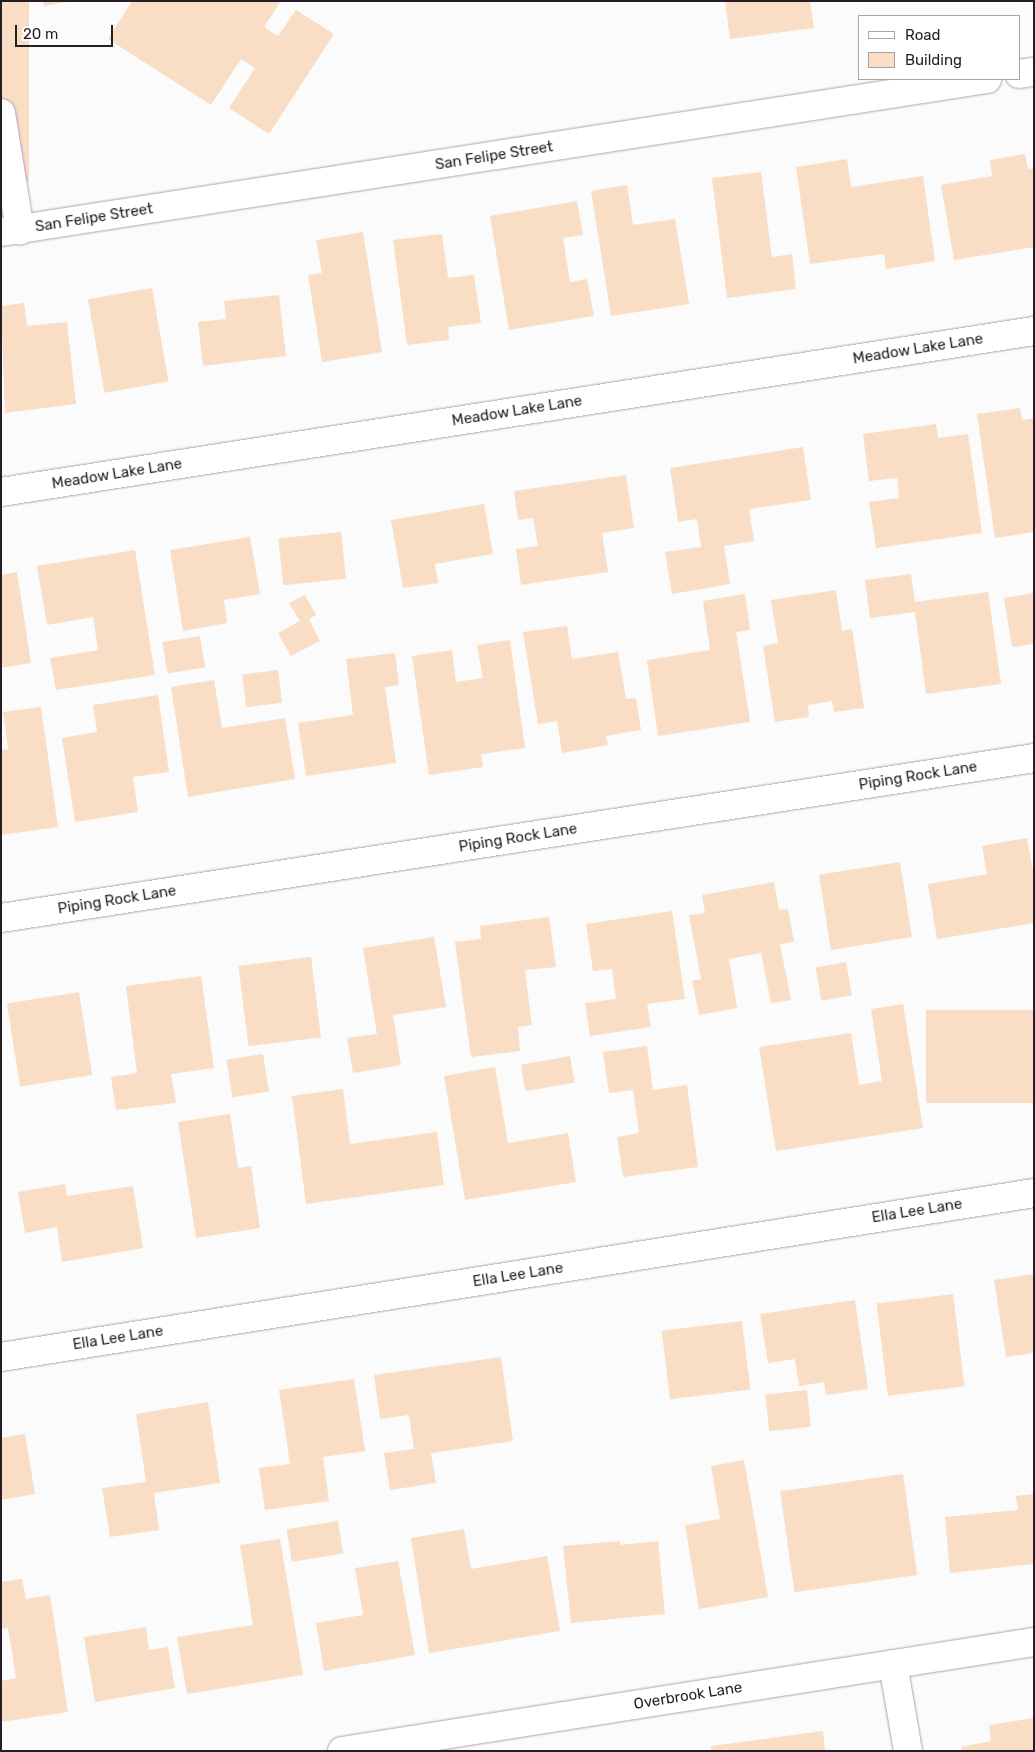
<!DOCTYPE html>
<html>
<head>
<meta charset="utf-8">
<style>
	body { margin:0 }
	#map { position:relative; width:1035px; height:1752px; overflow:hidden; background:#fbfbfb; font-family:Rubik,sans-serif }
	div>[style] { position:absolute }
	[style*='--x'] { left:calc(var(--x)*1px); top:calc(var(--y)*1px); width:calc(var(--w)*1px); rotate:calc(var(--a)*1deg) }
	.building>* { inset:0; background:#f9ddc5; transform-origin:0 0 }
	.roads { filter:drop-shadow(0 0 1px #af9eba) drop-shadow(0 0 1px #af9eba) }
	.minor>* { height:28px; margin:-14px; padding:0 14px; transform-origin:14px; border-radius:14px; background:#fff }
	.major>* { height:28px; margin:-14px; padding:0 14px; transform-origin:14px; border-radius:14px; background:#fff }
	span { translate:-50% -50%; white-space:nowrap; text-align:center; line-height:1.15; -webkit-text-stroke:4px #fff; paint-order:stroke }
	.street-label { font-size:15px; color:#251e29 }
	.frame { position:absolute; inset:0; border:2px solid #251e29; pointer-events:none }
	.legend { position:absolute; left:858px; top:15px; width:162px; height:65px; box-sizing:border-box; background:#fff; border:1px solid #a8a5a9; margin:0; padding:6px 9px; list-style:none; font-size:15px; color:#251e29 }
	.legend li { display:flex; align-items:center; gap:10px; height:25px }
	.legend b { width:25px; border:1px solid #a8a5a9 }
	.scale { position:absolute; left:15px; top:25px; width:98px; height:22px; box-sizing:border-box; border:2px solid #251e29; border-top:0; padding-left:6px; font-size:15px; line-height:18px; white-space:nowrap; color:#251e29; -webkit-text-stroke:4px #fff; paint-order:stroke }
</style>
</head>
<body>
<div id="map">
	<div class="building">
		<i style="left:1px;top:1px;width:28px;height:181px"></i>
		<i style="clip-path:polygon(43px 1px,66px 1px,66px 2px,44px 6px)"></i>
		<i style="clip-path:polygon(132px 1px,281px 1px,264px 27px,278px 36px,296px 10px,334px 34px,269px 134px,229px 108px,255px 68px,241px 59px,211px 105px,108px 39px)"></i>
		<i style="clip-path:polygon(725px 1px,810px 1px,814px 28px,730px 39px)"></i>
		<i style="clip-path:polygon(1025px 154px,1028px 169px,1034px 168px,1034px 247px,954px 260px,941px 185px,992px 176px,990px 160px)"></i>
		<i style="clip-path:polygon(847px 159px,851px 187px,923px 176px,935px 261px,886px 269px,884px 254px,810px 264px,796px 167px)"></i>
		<i style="clip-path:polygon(761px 172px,772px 257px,792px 254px,796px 289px,727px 298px,712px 178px)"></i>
		<i style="clip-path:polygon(627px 185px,633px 225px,675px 219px,689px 304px,611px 316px,591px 191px)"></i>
		<i style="clip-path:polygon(577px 201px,583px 235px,563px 238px,570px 282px,587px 279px,594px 316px,509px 330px,490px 216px)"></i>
		<i style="clip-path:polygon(363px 232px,382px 352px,322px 362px,308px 275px,322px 273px,316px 240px)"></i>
		<i style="clip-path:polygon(442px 234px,448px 278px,474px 275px,481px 323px,448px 327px,449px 340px,407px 345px,393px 240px)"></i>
		<i style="left:152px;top:288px;width:95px;height:65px;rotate:80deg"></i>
		<i style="clip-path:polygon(279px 295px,286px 356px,203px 366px,198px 322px,226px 319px,224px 301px)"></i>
		<i style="clip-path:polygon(24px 303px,27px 326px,67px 322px,76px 404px,5px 413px,1px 306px)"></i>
		<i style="clip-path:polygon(1020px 408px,1022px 420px,1034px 418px,1034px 532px,995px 538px,977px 414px)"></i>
		<i style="clip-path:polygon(936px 424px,938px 438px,968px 434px,982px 533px,876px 548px,869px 502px,899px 498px,897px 478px,869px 481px,863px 434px)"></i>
		<i style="clip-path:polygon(803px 447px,811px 500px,749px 509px,754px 541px,724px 546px,730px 584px,672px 594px,665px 552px,701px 547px,697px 519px,678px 522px,670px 468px)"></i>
		<i style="clip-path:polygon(626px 475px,634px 528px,602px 533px,608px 572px,521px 585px,516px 549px,538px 546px,533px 518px,518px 520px,514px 491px)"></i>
		<i style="clip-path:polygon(484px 504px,493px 554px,435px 564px,438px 583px,403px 588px,391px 520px)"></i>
		<i style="left:341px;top:532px;width:47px;height:63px;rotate:84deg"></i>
		<i style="clip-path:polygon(250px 537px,260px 594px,224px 600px,227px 623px,183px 631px,170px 550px)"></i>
		<i style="clip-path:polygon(135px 550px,155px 675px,56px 690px,50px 658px,98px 650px,93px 617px,47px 625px,37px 566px)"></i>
		<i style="clip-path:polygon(17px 572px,31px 663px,1px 668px,1px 575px)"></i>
		<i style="clip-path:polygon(911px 574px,915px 602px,988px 592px,1001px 684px,926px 694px,915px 612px,870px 618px,865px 580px)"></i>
		<i style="clip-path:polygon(836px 590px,842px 631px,852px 629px,864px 708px,834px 712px,832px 701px,808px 705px,809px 717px,775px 722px,763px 646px,778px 643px,771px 600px)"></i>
		<i style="clip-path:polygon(1034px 593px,1034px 644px,1012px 647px,1004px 598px)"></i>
		<i style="clip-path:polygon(745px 594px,750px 630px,736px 632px,750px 722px,658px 736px,647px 660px,710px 650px,703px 601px)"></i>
		<i style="clip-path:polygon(305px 595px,316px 615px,309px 619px,320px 641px,291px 656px,278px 633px,300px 621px,289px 603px)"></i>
		<i style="clip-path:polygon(567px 626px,572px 659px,618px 652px,626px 699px,636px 698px,641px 730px,606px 736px,608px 745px,562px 753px,557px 721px,538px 724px,523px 632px)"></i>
		<i style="left:200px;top:636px;width:32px;height:38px;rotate:81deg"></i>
		<i style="clip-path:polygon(510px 640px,525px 748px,481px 754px,483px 767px,429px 775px,412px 656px,452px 650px,456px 682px,483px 678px,477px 645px)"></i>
		<i style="clip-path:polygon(395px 653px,399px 685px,385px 687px,396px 763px,306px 776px,298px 723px,353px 715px,346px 659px)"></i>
		<i style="left:278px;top:670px;width:33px;height:36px;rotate:83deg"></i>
		<i style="clip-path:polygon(214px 680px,222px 728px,285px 718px,295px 779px,188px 797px,171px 687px)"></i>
		<i style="clip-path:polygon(158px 695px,169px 772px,133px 777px,138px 812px,75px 822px,62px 738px,97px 732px,93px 705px)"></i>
		<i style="clip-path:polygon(41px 707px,58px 827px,1px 835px,1px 750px,8px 749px,3px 712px)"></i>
		<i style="clip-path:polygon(1027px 838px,1034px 877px,1034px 923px,937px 939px,928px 884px,987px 874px,982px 846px)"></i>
		<i style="left:900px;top:862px;width:76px;height:82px;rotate:81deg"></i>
		<i style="clip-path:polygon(774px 882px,779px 910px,788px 909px,794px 942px,780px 944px,791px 1000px,771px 1003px,761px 953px,729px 959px,737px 1008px,699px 1015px,692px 981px,701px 979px,689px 915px,705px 913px,702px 895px)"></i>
		<i style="clip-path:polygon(672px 911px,685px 999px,647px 1004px,651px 1027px,590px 1036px,585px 1003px,616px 999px,612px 969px,593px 971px,586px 924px)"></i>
		<i style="clip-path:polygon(549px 917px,556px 967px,525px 970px,532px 1025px,518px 1027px,520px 1051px,471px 1057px,455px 942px,481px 939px,480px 926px)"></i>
		<i style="clip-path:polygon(434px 937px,446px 1007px,393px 1015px,401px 1065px,353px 1073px,347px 1038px,377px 1034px,363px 948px)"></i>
		<i style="left:311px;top:957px;width:81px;height:73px;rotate:83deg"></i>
		<i style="left:846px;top:962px;width:34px;height:31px;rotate:80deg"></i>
		<i style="clip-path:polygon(201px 976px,214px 1068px,171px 1074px,176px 1103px,116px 1110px,111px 1077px,137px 1073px,126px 986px)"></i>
		<i style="left:79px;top:992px;width:84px;height:73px;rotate:81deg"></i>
		<i style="clip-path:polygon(903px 1004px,923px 1128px,776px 1151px,759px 1047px,851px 1033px,859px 1085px,882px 1081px,871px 1009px)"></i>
		<i style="left:1034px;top:1010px;width:93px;height:108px;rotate:90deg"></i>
		<i style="clip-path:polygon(647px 1046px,653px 1090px,687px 1085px,698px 1167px,623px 1177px,617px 1137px,639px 1133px,633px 1090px,609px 1093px,603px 1052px)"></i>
		<i style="left:263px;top:1054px;width:38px;height:37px;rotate:81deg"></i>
		<i style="left:570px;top:1056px;width:27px;height:50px;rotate:80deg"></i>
		<i style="clip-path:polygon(495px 1067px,508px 1143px,568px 1133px,576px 1182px,465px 1200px,444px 1076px)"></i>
		<i style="clip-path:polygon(343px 1089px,350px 1144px,437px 1132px,444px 1185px,306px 1204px,292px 1096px)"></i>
		<i style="clip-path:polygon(230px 1114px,238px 1168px,251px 1166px,260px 1228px,196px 1238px,178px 1122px)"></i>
		<i style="clip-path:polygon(65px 1184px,67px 1196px,133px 1186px,143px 1248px,62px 1262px,57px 1227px,25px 1233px,18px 1192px)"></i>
		<i style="clip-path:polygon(1034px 1274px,1034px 1353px,1006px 1357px,994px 1280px)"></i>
		<i style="left:953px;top:1294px;width:93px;height:77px;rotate:83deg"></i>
		<i style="clip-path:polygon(855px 1300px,868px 1389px,826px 1395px,824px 1382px,799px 1386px,795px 1359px,768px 1363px,760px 1314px)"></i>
		<i style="left:742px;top:1321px;width:69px;height:81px;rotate:83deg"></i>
		<i style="clip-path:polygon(501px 1357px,513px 1441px,431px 1453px,436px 1483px,390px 1490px,384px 1453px,414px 1449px,409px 1415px,380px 1419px,374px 1375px)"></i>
		<i style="clip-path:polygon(354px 1379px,365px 1451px,323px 1457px,329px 1501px,265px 1510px,259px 1468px,290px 1464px,279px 1390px)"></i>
		<i style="left:807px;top:1390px;width:37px;height:42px;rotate:84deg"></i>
		<i style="clip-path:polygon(208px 1402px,220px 1483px,154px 1493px,159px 1530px,110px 1537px,102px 1488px,146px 1482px,136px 1414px)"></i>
		<i style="clip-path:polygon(25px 1434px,35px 1494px,1px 1500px,1px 1438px)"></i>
		<i style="clip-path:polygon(744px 1460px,768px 1597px,699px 1609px,685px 1525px,720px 1519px,711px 1466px)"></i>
		<i style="left:903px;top:1474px;width:102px;height:124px;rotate:82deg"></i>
		<i style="clip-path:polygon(1034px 1494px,1034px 1564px,950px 1573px,945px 1517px,1018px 1510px,1016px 1496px)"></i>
		<i style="left:338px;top:1521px;width:33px;height:52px;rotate:81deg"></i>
		<i style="clip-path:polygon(464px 1529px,471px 1569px,547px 1556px,560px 1631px,429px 1653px,411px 1538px)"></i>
		<i style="clip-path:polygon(280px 1539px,303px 1675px,187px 1694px,177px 1637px,253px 1625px,240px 1545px)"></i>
		<i style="clip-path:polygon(620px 1541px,620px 1545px,658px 1541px,665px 1614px,571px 1623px,563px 1546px)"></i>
		<i style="clip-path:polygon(398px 1561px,415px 1655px,324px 1671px,316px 1623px,363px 1615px,355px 1568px)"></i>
		<i style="clip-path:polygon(22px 1579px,26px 1599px,50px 1595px,68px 1712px,1px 1722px,1px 1681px,16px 1678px,8px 1628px,1px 1629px,1px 1582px)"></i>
		<i style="clip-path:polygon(146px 1627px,149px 1650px,168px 1647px,175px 1688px,95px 1702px,84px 1637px)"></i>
		<i style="clip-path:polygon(1034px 1718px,1034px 1751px,962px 1751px,961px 1747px,991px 1741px,989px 1725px)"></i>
		<i style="clip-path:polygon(823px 1731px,825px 1751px,711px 1751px,711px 1746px)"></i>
	</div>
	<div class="roads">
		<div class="minor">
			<i style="--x:1;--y:113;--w:119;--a:80.8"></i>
			<i style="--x:1;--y:492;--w:1045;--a:-8.86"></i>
			<i style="--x:1;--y:918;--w:1045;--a:-8.8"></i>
			<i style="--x:1;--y:1357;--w:1046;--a:-9.02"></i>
			<i style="--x:893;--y:1664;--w:88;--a:80.2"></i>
			<i style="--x:342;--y:1751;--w:701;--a:-8.95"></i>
		</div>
		<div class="major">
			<i style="--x:1019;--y:74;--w:15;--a:-8"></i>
			<i style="--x:1;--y:232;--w:998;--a:-8.82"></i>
		</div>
	</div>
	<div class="street-label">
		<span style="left:494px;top:156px;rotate:-9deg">San Felipe Street</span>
		<span style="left:94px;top:218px;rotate:-9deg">San Felipe Street</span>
		<span style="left:918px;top:349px;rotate:-9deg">Meadow Lake Lane</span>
		<span style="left:517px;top:411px;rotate:-9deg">Meadow Lake Lane</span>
		<span style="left:117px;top:474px;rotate:-9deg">Meadow Lake Lane</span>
		<span style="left:918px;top:776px;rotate:-9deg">Piping Rock Lane</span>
		<span style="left:518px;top:838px;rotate:-9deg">Piping Rock Lane</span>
		<span style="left:117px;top:900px;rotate:-9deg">Piping Rock Lane</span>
		<span style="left:917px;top:1211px;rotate:-9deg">Ella Lee Lane</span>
		<span style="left:518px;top:1275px;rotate:-9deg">Ella Lee Lane</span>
		<span style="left:118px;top:1338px;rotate:-9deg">Ella Lee Lane</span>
		<span style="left:688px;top:1696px;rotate:-9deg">Overbrook Lane</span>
	</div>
	<div class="frame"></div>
	<ul class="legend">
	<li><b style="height:6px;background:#fff"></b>Road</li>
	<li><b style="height:14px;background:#f9ddc5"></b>Building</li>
	</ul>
	<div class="scale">20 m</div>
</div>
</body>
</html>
